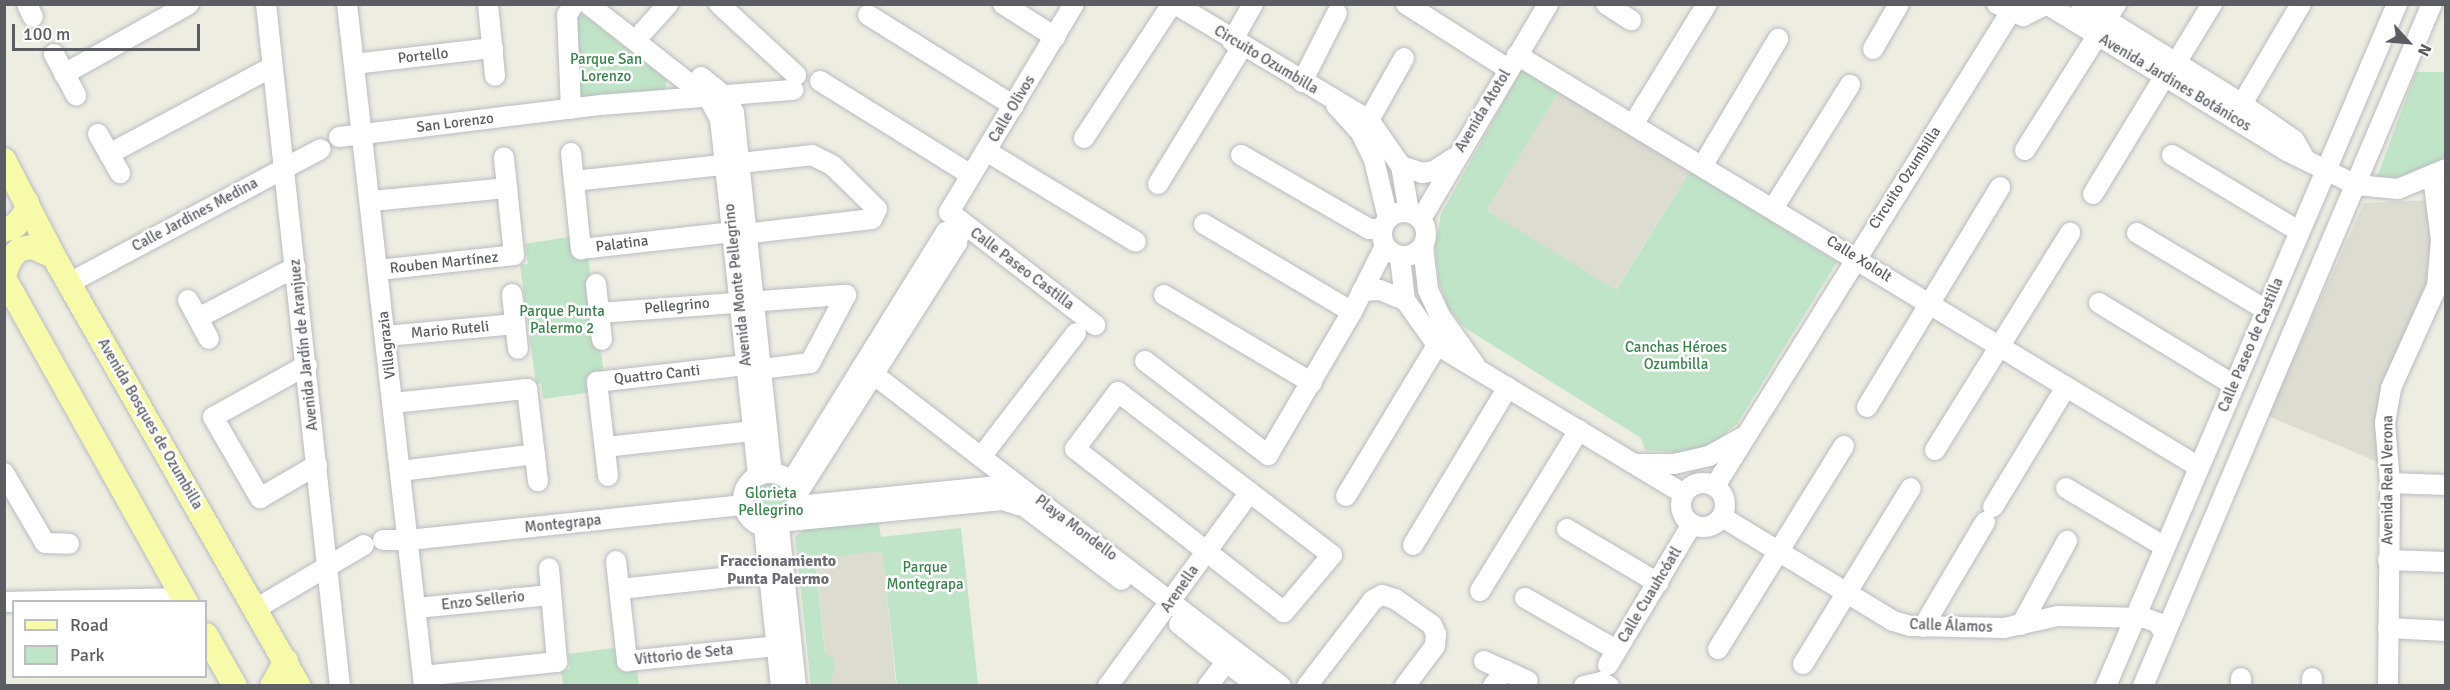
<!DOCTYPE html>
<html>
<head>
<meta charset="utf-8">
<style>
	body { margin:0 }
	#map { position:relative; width:2450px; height:690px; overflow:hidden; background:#edede2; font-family:Signika,sans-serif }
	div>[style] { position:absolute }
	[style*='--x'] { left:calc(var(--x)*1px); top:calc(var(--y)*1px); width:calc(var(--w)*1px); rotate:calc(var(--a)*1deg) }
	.education>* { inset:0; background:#dddcd1; transform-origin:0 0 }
	.green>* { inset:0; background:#c0e4c7 }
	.round { border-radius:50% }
	.roads { filter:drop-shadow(0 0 2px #babbc1) drop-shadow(0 0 2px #babbc1) }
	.minor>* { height:20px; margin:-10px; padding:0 10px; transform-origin:10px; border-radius:10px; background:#fff }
	.minor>.ring { margin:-10px; padding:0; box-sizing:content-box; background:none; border:20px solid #fff; border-radius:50% }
	.major>* { height:24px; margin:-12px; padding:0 12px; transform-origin:12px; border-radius:12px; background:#f7fba9 }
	span { translate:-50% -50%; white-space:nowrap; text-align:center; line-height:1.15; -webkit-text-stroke:5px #fff; paint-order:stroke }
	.street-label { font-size:15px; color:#5b5d63 }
	.park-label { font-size:15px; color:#39834c }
	.neighbourhood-label { font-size:16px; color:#6c6e74; font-weight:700 }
	.frame { position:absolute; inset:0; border:6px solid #5b5d63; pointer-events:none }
	.legend { position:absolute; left:12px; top:600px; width:195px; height:78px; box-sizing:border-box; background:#fff; border:2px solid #bdbec1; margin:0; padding:8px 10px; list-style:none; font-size:18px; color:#5b5d63 }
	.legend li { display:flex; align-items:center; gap:12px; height:30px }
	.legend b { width:30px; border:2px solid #bdbec1 }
	.north { position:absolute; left:2378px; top:12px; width:60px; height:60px; -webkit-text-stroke:4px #fff; paint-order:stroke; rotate:116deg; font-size:16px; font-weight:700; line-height:24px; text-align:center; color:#5b5d63 }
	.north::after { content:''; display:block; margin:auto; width:21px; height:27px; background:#5b5d63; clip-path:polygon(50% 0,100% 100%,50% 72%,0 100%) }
	.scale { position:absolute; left:12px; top:24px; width:188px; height:27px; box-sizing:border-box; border:3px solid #5b5d63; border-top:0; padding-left:8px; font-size:18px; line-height:21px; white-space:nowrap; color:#5b5d63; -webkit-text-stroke:4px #fff; paint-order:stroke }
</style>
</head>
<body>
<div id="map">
	<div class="education">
		<i style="left:1560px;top:90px;width:153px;height:141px;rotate:32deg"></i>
		<i style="clip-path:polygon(2433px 200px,2430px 280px,2388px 385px,2385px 465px,2268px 416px,2364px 203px)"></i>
		<i style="left:882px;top:551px;width:135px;height:67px;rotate:84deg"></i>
	</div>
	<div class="green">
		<i style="clip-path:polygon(575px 14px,584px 15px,667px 80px,665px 90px,580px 100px)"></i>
		<i style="clip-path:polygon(1523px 67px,1560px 90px,1486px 210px,1616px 290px,1690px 171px,1837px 262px,1737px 424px,1709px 446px,1690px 453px,1645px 450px,1641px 438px,1462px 326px,1448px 307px,1439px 283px,1435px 248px,1441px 214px)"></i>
		<i style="clip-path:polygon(2416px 72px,2445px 72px,2445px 160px,2403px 178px,2377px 177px)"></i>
		<i style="clip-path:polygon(575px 236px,588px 256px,604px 374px,592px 392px,543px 399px,541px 383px,536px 384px,520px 265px,528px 264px,525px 244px)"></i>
		<i class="round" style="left:748px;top:479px;width:44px;height:44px"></i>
		<i style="clip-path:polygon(878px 519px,881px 537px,961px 528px,978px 685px,897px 685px,882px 551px,815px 559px,825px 653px,834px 659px,835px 669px,829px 685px,811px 685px,795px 537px,806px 528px)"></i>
		<i style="clip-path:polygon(621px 647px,624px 670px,637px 669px,639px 685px,563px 685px,561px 671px,570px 669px,568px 654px)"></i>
	</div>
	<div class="roads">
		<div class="minor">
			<i style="--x:27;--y:4;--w:14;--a:65"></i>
			<i style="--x:266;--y:4;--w:686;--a:83.81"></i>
			<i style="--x:347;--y:4;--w:686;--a:83.56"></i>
			<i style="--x:488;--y:4;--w:72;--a:84.4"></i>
			<i style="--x:588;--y:4;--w:154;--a:38.1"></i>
			<i style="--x:709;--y:99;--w:23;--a:61"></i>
			<i style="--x:720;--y:119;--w:358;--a:83.9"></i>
			<i style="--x:719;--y:4;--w:105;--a:42.7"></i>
			<i style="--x:1003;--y:4;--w:62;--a:32.4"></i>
			<i style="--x:1074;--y:4;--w:243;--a:121"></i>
			<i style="--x:949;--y:212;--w:185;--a:37.7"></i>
			<i style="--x:1175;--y:4;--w:226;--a:30.9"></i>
			<i style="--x:1369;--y:120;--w:56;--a:55.2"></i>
			<i style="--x:1401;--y:166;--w:47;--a:80.1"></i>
			<i style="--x:1406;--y:4;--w:121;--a:32.5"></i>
			<i style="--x:1606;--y:4;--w:30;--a:33"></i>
			<i style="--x:1997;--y:4;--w:29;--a:25"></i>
			<i style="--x:2023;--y:16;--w:28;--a:-26"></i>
			<i style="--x:2081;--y:4;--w:190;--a:31.8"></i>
			<i style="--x:2242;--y:104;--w:63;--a:34.7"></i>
			<i style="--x:2294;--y:140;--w:20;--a:60"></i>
			<i style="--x:2048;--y:5;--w:280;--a:31.4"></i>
			<i style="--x:2287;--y:151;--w:77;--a:26.2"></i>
			<i style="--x:2356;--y:185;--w:42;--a:5.4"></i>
			<i style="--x:2398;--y:189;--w:52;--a:-22.6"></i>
			<i style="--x:868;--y:15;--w:172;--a:31.9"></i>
			<i style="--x:2106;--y:20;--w:19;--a:-58"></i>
			<i style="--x:643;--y:32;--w:38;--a:-48"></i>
			<i style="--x:1232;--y:41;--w:43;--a:-60.4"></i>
			<i style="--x:1873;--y:49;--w:52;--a:-60"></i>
			<i style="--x:54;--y:54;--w:47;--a:61.8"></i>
			<i style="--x:1517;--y:55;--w:797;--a:31.14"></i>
			<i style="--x:2176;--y:63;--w:69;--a:-58.6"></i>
			<i style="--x:354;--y:64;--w:140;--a:-6.6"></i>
			<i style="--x:64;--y:74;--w:143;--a:-29.2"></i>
			<i style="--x:701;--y:77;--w:32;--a:39"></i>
			<i style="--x:726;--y:97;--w:18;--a:63"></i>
			<i style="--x:734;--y:113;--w:361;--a:84"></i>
			<i style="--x:820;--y:81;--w:178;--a:31.9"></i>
			<i style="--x:1302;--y:82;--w:77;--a:-63.1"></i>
			<i style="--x:2242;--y:104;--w:116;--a:-59.5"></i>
			<i style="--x:1336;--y:105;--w:38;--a:48"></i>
			<i style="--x:1361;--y:133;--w:30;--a:64"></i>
			<i style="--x:1374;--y:160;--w:60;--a:76.4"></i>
			<i style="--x:571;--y:109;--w:94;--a:-92.4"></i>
			<i style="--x:567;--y:15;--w:13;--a:-58"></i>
			<i style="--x:1369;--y:120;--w:71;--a:-60.6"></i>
			<i style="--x:1634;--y:123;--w:140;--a:-58.5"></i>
			<i style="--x:98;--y:134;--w:45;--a:60.6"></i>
			<i style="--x:339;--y:137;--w:264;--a:-7"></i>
			<i style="--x:601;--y:105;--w:193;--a:-4.5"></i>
			<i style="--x:1084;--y:138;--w:160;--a:-56.7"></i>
			<i style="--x:2025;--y:150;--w:135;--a:-57.7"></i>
			<i style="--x:986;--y:151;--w:175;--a:31.2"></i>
			<i style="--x:571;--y:153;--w:97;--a:84.1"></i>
			<i style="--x:581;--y:249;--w:152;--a:-6.4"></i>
			<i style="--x:109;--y:154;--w:185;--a:-28.1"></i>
			<i style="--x:1241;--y:155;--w:148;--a:30"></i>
			<i style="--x:1369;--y:229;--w:13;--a:0"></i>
			<i style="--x:2172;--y:155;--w:149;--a:31"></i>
			<i style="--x:1703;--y:165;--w:147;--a:-59.2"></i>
			<i style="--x:1401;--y:166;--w:22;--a:18"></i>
			<i style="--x:1422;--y:173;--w:12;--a:-9"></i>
			<i style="--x:1434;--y:171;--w:24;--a:-33"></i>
			<i style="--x:574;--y:181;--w:239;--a:-6.2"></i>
			<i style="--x:812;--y:155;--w:22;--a:27"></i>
			<i style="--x:832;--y:165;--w:63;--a:44.4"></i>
			<i style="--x:877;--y:209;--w:11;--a:117"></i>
			<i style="--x:872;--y:219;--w:128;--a:173.3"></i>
			<i style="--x:1158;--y:184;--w:161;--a:-58.5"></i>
			<i style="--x:2093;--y:194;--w:137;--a:-58.7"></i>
			<i style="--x:372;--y:201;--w:136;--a:-5.5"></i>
			<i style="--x:1774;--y:207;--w:144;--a:-58.1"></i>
			<i class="ring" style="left:1382px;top:212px;width:24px;height:24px"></i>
			<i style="--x:1421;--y:219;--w:250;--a:-59.4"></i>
			<i style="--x:1204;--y:224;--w:172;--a:30.7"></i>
			<i style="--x:2137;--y:233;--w:150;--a:30.8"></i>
			<i style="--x:1423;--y:246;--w:44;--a:83.5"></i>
			<i style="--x:1428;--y:290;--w:29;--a:65"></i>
			<i style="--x:1440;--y:316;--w:60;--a:54.5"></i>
			<i style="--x:1400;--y:257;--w:43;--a:83.4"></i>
			<i style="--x:1405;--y:300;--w:55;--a:54.6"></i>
			<i style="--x:1437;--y:345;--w:288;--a:31.1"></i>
			<i style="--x:379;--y:270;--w:136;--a:-6.3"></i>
			<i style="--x:514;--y:255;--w:98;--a:-95.9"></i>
			<i style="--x:69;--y:283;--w:285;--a:-28"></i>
			<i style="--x:596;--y:284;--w:56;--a:83.9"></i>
			<i style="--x:1362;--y:291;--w:18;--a:-3"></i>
			<i style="--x:1380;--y:290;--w:27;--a:22"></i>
			<i style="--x:512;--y:294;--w:55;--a:83.8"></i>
			<i style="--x:1164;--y:295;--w:172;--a:30.7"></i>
			<i style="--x:188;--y:300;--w:44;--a:61.7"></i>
			<i style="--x:2099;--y:303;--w:158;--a:31.3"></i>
			<i style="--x:599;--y:313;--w:248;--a:-4.2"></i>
			<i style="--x:846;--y:295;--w:77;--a:117.9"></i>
			<i style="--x:810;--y:363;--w:48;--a:172.9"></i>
			<i style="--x:198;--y:318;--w:110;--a:-27.5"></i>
			<i style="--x:386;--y:336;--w:130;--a:-5.3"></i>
			<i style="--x:1145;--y:361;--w:155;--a:37.4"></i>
			<i style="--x:1268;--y:455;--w:166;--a:-59.6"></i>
			<i style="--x:1352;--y:312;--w:74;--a:-63.4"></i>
			<i style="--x:307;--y:365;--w:107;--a:151"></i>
			<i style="--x:213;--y:417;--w:94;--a:59.9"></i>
			<i style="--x:260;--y:498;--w:66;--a:-30.1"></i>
			<i style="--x:864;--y:367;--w:198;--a:37.6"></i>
			<i style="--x:1118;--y:392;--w:269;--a:37.3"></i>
			<i style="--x:1332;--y:555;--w:75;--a:130.1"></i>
			<i style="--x:1284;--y:612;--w:265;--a:-142"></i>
			<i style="--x:1075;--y:449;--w:71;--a:-53"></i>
			<i style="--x:393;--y:403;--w:135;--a:-6"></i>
			<i style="--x:527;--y:389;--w:93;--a:83.2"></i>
			<i style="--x:1867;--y:407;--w:257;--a:-58.8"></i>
			<i style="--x:605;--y:447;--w:149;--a:-6.2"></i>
			<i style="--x:1935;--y:450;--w:256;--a:-58.1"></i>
			<i style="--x:981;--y:457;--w:156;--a:-52.5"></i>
			<i style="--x:1636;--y:464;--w:38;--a:0"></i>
			<i style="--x:1674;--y:464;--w:36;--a:-13"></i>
			<i style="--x:1709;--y:456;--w:38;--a:-29"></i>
			<i style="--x:401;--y:471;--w:135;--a:-7.2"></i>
			<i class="ring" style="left:743px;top:473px;width:34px;height:34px"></i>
			<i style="--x:4;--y:473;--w:81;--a:59.6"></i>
			<i style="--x:45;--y:543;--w:24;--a:2"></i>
			<i style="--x:608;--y:476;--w:95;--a:-96.7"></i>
			<i style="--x:597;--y:382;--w:151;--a:-6.5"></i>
			<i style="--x:791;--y:482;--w:294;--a:-58.2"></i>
			<i style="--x:946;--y:232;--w:7;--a:-8"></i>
			<i style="--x:953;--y:231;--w:7;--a:45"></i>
			<i style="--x:958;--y:236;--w:7;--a:98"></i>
			<i style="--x:957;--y:243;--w:298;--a:122.5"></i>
			<i style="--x:2390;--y:483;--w:56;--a:2"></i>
			<i class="ring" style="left:1681px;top:483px;width:24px;height:24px"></i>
			<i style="--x:1715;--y:486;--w:557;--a:-58.05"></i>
			<i style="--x:2066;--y:488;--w:115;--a:30.8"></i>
			<i style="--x:1346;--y:496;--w:176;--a:-58.9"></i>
			<i style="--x:797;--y:506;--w:210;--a:-5.7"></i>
			<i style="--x:1006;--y:485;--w:15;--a:11"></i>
			<i style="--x:1021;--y:488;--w:327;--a:37.3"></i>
			<i style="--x:1993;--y:507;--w:140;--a:-58.7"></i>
			<i style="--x:1722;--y:517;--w:200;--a:31.3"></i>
			<i style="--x:1893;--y:621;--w:18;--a:16"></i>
			<i style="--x:1910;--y:626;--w:94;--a:1.2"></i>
			<i style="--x:2004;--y:628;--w:55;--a:-12.5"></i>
			<i style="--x:2058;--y:616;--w:87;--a:1.3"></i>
			<i style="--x:2145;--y:618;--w:14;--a:21"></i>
			<i style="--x:2158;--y:623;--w:12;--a:59"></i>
			<i style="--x:789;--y:521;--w:214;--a:-5.6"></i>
			<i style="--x:1002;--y:500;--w:24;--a:17"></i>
			<i style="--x:1025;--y:507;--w:121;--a:37"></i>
			<i style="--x:779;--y:527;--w:160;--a:83.9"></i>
			<i style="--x:764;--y:528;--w:159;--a:83.9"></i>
			<i style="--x:1567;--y:529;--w:106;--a:30.7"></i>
			<i style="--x:383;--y:540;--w:26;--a:0"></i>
			<i style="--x:409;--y:540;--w:336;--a:-6"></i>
			<i style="--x:1413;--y:545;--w:184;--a:-59"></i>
			<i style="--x:2388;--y:560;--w:58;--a:2"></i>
			<i style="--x:616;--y:561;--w:101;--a:83.7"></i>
			<i style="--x:627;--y:661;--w:150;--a:-5.7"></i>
			<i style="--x:620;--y:589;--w:149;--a:-6.2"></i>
			<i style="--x:1480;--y:591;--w:189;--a:-58.4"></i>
			<i style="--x:1525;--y:598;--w:105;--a:29.7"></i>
			<i style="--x:4;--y:602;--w:179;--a:-1.3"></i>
			<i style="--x:257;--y:608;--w:124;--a:-30.5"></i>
			<i style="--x:416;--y:608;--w:135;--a:-5.5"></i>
			<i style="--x:1179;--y:624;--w:100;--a:38.5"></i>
			<i style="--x:2021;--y:625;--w:96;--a:-61.3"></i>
			<i style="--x:1923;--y:627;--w:122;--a:-59.4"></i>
			<i style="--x:2388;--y:628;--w:58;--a:3"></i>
			<i style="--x:1718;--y:649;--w:239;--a:-58.2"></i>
			<i style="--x:1484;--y:661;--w:48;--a:24.4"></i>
			<i style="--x:1803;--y:664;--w:206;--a:-58.5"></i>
			<i style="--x:1608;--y:665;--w:164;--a:-59.2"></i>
			<i style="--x:423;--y:676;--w:135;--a:-6"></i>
			<i style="--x:557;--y:662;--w:94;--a:-94.9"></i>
			<i style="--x:2312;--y:678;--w:8;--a:90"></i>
			<i style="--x:1108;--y:686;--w:240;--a:-53.8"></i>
			<i style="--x:1208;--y:686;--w:30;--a:-53"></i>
			<i style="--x:1307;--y:686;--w:108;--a:-52.5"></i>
			<i style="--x:1373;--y:600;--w:10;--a:-29"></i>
			<i style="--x:1382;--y:595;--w:14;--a:17"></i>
			<i style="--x:1395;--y:599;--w:45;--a:35.1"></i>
			<i style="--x:1432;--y:625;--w:10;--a:66"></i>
			<i style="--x:1436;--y:634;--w:12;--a:95"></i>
			<i style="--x:1435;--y:646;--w:50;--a:126.9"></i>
			<i style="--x:1493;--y:686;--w:20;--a:-53"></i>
			<i style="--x:1584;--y:686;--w:17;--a:-13"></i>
			<i style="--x:1601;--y:682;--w:9;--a:27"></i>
			<i style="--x:2106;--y:686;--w:741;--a:-66.89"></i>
			<i style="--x:2143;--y:686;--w:741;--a:-67.04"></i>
			<i style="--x:2241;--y:686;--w:8;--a:-90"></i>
			<i style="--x:2388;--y:686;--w:203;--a:-89.4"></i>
			<i style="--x:2390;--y:483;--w:60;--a:-94.8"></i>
			<i style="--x:2385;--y:423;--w:36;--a:-80"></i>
			<i style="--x:2391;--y:388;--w:112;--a:-65.7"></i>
			<i style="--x:2437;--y:286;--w:46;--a:-85"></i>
			<i style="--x:2441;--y:240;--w:64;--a:-97.2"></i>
		</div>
		<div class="major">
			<i style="--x:4;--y:160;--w:109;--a:62.7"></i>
			<i style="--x:54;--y:257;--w:494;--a:60.3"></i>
			<i style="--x:4;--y:230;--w:13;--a:-23"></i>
			<i style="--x:16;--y:225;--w:14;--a:-51"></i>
			<i style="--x:25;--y:214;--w:12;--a:-81"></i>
			<i style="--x:4;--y:274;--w:17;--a:-66"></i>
			<i style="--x:11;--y:258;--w:13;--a:-45"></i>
			<i style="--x:20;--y:249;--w:13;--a:-9"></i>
			<i style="--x:33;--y:247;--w:23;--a:25"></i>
			<i style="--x:4;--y:278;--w:372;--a:60.7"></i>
			<i style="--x:206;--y:635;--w:59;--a:60.4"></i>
			<i style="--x:272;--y:686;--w:29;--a:-61"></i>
		</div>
	</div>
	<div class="street-label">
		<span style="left:423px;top:56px;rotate:-6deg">Portello</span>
		<span style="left:1266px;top:60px;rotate:31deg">Circuito Ozumbilla</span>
		<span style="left:2175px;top:83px;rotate:31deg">Avenida Jardines Botánicos</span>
		<span style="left:1012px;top:109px;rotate:-59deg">Calle Olivos</span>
		<span style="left:1483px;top:111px;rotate:-59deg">Avenida Atotol</span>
		<span style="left:455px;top:123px;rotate:-7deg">San Lorenzo</span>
		<span style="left:1905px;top:178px;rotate:-57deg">Circuito Ozumbilla</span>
		<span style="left:195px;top:215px;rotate:-28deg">Calle Jardines Medina</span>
		<span style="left:622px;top:244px;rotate:-7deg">Palatina</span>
		<span style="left:1859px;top:259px;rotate:32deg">Calle Xololt</span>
		<span style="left:444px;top:263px;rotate:-6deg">Rouben Martínez</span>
		<span style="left:1022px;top:269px;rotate:37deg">Calle Paseo Castilla</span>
		<span style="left:738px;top:285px;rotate:-96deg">Avenida Monte Pellegrino</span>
		<span style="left:677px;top:306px;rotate:-5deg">Pellegrino</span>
		<span style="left:450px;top:330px;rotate:-5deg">Mario Ruteli</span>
		<span style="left:304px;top:345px;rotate:-96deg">Avenida Jardín de Aranjuez</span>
		<span style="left:387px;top:345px;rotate:-96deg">Villagrazia</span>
		<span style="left:2251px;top:345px;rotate:-67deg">Calle Paseo de Castilla</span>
		<span style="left:657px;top:375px;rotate:-6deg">Quattro Canti</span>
		<span style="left:150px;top:424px;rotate:60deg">Avenida Bosques de Ozumbilla</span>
		<span style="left:2388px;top:480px;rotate:-90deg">Avenida Real Verona</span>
		<span style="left:563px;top:524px;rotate:-6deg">Montegrapa</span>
		<span style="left:1076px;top:528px;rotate:37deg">Playa Mondello</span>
		<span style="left:1180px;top:589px;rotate:-55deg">Arenella</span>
		<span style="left:1650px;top:595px;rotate:-59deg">Calle Cuauhcóatl</span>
		<span style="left:483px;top:601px;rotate:-6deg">Enzo Sellerio</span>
		<span style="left:1951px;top:626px;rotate:2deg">Calle Álamos</span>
		<span style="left:684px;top:655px;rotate:-6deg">Vittorio de Seta</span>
	</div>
	<div class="park-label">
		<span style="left:606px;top:68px">Parque San<br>Lorenzo</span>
		<span style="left:562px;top:320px">Parque Punta<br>Palermo 2</span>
		<span style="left:1676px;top:356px">Canchas Héroes<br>Ozumbilla</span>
		<span style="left:771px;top:502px">Glorieta<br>Pellegrino</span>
		<span style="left:925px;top:576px">Parque<br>Montegrapa</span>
	</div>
	<div class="neighbourhood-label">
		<span style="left:778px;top:570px">Fraccionamiento<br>Punta Palermo</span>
	</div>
	<div class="frame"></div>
	<ul class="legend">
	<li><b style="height:8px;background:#f7fba9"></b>Road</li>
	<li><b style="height:16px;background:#c0e4c7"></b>Park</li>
	</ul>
	<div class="north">N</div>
	<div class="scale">100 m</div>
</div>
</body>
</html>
